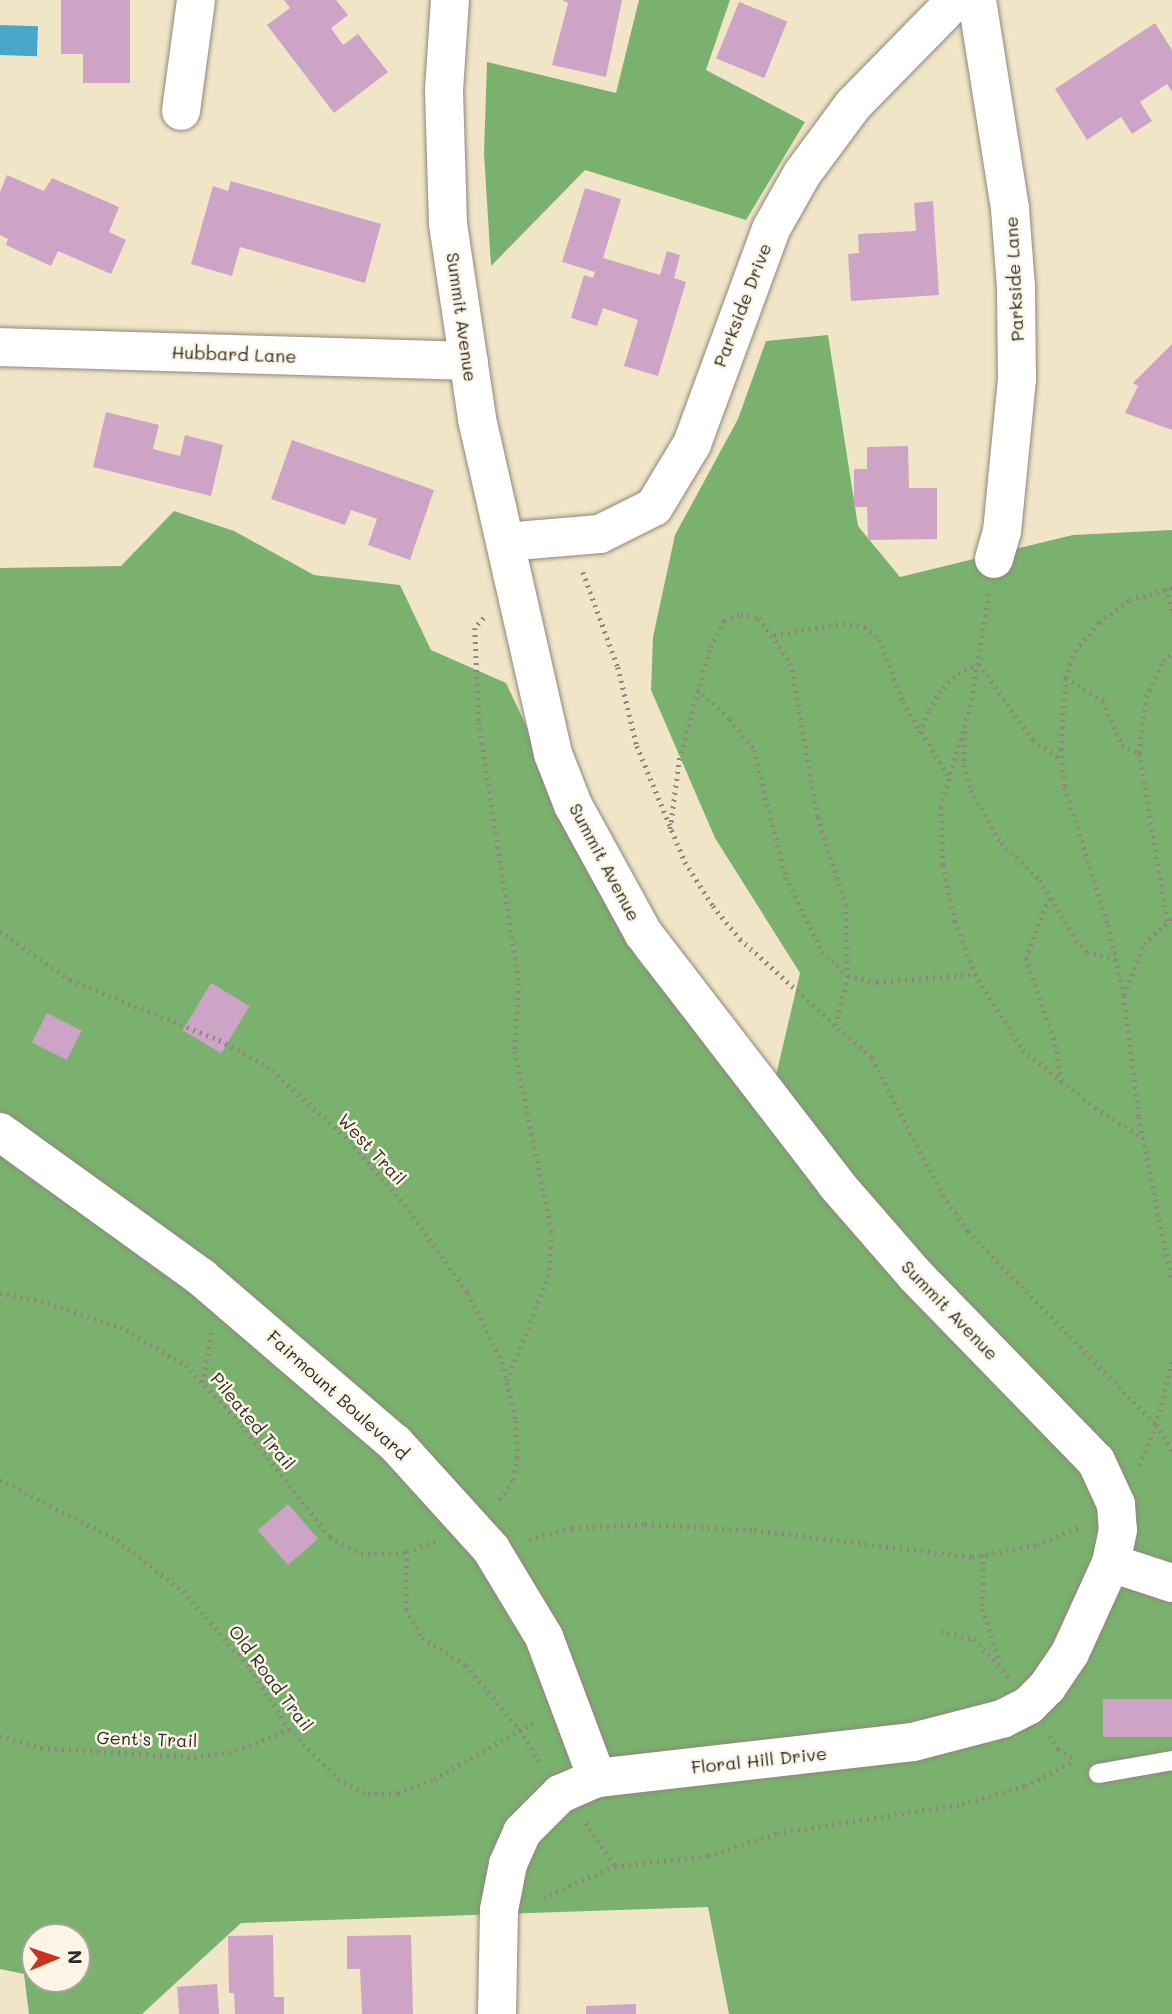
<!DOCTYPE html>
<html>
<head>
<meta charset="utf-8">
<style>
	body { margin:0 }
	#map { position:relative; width:1172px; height:2014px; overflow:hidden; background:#f1e5c8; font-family:Mali,sans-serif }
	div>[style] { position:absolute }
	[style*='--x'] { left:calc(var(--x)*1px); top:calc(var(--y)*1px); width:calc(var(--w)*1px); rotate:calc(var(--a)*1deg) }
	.forest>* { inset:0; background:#7ab16e }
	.water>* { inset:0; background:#4aa6c8; transform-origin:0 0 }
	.building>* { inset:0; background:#cea4c6; transform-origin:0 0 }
	.path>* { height:4.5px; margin-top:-2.25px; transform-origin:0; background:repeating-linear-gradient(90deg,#8e887a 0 2px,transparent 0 7px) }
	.roads { filter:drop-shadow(0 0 2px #8e887a) drop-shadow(0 0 2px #8e887a) }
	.service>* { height:19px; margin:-9.5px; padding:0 9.5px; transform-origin:9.5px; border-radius:9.5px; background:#fff }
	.minor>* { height:38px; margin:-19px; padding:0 19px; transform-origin:19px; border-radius:19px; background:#fff }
	.tertiary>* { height:38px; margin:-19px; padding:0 19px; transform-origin:19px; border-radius:19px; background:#fff }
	span { translate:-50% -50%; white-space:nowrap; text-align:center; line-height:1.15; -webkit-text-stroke:5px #fcf5e5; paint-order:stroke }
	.street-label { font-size:18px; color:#2b2b2b }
	.north { position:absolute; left:21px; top:1923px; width:70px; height:70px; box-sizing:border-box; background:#fcf5e5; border:2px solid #a8a49b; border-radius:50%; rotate:88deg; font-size:19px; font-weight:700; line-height:28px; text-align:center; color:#2b2b2b }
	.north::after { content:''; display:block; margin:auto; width:24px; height:32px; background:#c8321e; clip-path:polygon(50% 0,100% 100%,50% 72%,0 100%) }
</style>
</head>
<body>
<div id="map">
	<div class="forest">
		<i style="clip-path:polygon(639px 0,730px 0,706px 70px,805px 122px,746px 220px,585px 170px,491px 266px,484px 154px,487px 62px,616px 93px)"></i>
		<i style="clip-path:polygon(evenodd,828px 335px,858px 526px,900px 577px,1073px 535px,1172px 530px,1172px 2014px,729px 2014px,708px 1907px,241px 1923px,142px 2014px,29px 2014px,24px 1974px,0 1969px,0 568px,121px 566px,174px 511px,234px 531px,314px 575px,400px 585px,431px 650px,506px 683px,636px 957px,766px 1118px,800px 973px,715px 838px,651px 690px,653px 637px,675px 535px,738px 419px,766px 341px,828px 335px,35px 1937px,77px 1937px,77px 1979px,35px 1979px,35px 1937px)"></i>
	</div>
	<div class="water">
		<i style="left:0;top:25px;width:38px;height:30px;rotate:2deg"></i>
	</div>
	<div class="building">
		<i style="clip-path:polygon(61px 0,130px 0,130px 83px,83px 83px,83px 54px,61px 54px)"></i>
		<i style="clip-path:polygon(284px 0,336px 0,348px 15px,331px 28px,343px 45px,358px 34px,388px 72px,334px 113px,267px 25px,290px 8px)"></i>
		<i style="clip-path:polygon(562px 0,622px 0,606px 77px,552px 65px,568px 3px)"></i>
		<i style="left:739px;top:2px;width:52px;height:61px;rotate:22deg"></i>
		<i style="clip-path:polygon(1155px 23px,1172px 50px,1172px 92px,1167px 84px,1140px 102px,1152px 121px,1132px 134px,1121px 117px,1087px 140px,1055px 89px)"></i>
		<i style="clip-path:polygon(7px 175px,44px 191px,52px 178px,119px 207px,109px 232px,126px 240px,111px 274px,58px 251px,51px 266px,6px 245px,8px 239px,0 235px,0 192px)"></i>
		<i style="clip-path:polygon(231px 181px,381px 224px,365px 283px,240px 247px,232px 276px,191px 264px,213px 186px,228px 191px)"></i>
		<i style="clip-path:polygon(585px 188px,621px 199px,603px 258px,660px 275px,667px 251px,680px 255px,674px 278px,686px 282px,658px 376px,624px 366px,638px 320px,603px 308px,597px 326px,571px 318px,584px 275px,593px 278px,595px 272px,562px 262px)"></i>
		<i style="clip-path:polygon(933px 201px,939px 295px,851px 301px,848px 254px,859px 253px,858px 234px,916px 231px,914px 203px)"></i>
		<i style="clip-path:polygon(1172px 344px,1172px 430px,1125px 413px,1138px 386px,1133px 383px)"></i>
		<i style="clip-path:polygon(106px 412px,159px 425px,153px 449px,180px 456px,185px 435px,223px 445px,211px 496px,93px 467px)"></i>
		<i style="clip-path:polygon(292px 440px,434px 490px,410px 560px,368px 545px,377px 519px,351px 510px,345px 525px,271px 499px)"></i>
		<i style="clip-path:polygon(908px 446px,909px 488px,937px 488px,937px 539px,868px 540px,867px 507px,854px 507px,854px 469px,867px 469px,867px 447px)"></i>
		<i style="left:211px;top:983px;width:45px;height:55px;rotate:31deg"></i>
		<i style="left:47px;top:1013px;width:39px;height:33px;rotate:27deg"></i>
		<i style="left:288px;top:1504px;width:46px;height:40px;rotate:49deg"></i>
		<i style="left:1172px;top:1699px;width:38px;height:69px;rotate:90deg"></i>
		<i style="clip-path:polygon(273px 1935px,274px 1997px,284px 1997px,284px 2014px,235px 2014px,234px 1993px,229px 1993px,228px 1936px)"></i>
		<i style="clip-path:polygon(411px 1935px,413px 2014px,362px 2014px,360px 1969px,347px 1969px,347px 1936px)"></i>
		<i style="left:217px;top:1984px;width:30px;height:40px;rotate:86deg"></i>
		<i style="clip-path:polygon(636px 2004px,636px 2014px,586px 2014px,586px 2006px)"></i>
	</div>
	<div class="path">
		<i style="--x:583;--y:572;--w:101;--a:69.8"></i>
		<i style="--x:618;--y:667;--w:81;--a:76.5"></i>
		<i style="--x:637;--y:746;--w:126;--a:67.5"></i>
		<i style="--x:685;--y:862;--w:52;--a:57.5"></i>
		<i style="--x:713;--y:906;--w:43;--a:50.7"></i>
		<i style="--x:740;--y:939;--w:178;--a:42"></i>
		<i style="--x:872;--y:1058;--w:154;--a:62.6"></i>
		<i style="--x:943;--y:1195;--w:44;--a:55.2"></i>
		<i style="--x:968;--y:1231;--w:270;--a:45.9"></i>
		<i style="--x:1156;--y:1425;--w:30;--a:57"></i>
		<i style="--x:1166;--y:588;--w:23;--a:75"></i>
		<i style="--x:1172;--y:588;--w:45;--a:163.2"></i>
		<i style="--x:1129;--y:601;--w:37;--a:144"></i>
		<i style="--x:1099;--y:623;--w:35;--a:130"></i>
		<i style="--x:1076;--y:650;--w:30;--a:110"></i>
		<i style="--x:1066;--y:678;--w:71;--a:94"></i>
		<i style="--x:1061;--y:749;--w:38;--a:84"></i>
		<i style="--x:1065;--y:787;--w:145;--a:72.7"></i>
		<i style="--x:1108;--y:925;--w:73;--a:77.3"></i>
		<i style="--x:1124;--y:996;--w:122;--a:82.9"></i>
		<i style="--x:1139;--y:1117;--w:168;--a:78.7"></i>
		<i style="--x:989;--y:594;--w:112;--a:99.2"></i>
		<i style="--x:971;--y:705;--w:106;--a:106.4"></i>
		<i style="--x:941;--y:807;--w:58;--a:88"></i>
		<i style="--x:943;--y:865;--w:57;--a:77.9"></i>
		<i style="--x:955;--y:921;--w:57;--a:69.3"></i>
		<i style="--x:975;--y:974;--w:90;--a:57.7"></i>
		<i style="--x:1023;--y:1050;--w:92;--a:38.9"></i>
		<i style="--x:1095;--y:1108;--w:57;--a:32"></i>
		<i style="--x:484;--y:618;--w:13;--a:132"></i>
		<i style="--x:475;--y:628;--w:94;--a:87.6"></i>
		<i style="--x:479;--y:722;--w:265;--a:81.3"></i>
		<i style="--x:519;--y:984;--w:67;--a:93.4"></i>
		<i style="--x:515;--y:1051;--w:186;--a:78.5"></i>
		<i style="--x:552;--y:1233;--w:42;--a:94.1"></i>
		<i style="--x:549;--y:1275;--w:115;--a:111.4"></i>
		<i style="--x:774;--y:635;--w:70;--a:-9.9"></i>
		<i style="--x:843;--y:623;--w:22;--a:10"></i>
		<i style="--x:865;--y:627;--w:19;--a:39"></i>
		<i style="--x:880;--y:639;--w:67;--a:69.9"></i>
		<i style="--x:903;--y:702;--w:86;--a:58.3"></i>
		<i style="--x:1066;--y:678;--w:44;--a:31.9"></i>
		<i style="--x:1103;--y:701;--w:48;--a:66.6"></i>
		<i style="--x:1122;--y:745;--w:19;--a:25"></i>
		<i style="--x:697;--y:689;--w:45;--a:42.3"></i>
		<i style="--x:730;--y:719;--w:39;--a:52"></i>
		<i style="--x:754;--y:750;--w:131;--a:75.9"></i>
		<i style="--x:786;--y:877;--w:82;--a:64.1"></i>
		<i style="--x:822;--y:951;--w:36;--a:44"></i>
		<i style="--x:848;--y:976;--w:30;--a:12"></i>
		<i style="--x:877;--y:982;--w:98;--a:-4.7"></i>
		<i style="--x:965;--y:731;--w:34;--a:92"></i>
		<i style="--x:964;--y:765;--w:26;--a:74"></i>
		<i style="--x:971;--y:790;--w:61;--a:60.5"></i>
		<i style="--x:1001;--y:843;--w:54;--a:43.5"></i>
		<i style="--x:1040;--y:880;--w:70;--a:59"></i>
		<i style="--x:1076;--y:940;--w:16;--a:47"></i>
		<i style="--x:1087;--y:952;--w:29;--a:12"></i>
		<i style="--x:920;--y:733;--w:24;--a:-71"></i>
		<i style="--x:928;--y:710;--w:27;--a:-56"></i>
		<i style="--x:943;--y:688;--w:21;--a:-45"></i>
		<i style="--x:958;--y:673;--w:23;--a:-23"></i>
		<i style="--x:979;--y:664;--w:93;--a:54.6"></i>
		<i style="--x:1033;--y:740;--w:34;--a:34"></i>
		<i style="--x:670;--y:829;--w:70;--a:-82.6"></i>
		<i style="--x:679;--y:760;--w:117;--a:-74.7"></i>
		<i style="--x:710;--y:647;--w:30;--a:-62"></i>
		<i style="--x:724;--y:621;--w:18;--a:-22"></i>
		<i style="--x:741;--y:614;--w:18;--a:13"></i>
		<i style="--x:759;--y:618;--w:55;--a:54.6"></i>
		<i style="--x:791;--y:663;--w:156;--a:80.1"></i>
		<i style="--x:818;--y:817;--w:92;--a:72.3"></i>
		<i style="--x:846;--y:905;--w:71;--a:88.4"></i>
		<i style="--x:848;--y:976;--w:50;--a:103.8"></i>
		<i style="--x:1049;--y:898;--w:64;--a:111"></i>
		<i style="--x:1026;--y:958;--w:85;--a:70.7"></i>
		<i style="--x:1054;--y:1038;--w:45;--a:79.7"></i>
		<i style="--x:1167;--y:921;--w:170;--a:-99.5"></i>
		<i style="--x:1139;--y:753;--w:56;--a:-82.9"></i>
		<i style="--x:1146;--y:697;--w:40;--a:-65"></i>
		<i style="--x:1163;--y:661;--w:11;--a:-38"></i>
		<i style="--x:0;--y:931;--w:85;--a:35"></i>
		<i style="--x:70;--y:980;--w:161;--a:21.9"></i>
		<i style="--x:219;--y:1040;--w:55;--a:28.4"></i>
		<i style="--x:267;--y:1066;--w:112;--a:42.1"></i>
		<i style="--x:350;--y:1141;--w:84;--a:49.3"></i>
		<i style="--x:405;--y:1205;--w:108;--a:54.4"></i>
		<i style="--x:468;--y:1293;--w:77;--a:63.8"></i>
		<i style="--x:502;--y:1362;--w:61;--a:76.7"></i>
		<i style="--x:516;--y:1421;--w:36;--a:87"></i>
		<i style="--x:518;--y:1457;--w:25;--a:102"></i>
		<i style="--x:513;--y:1481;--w:28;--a:125"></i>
		<i style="--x:1124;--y:995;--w:55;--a:-68.6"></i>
		<i style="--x:1144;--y:944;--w:38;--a:-43"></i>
		<i style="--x:0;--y:1293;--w:42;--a:11"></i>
		<i style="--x:41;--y:1301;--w:83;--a:18.2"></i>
		<i style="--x:120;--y:1327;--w:76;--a:29.9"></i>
		<i style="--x:186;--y:1365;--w:82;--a:47"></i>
		<i style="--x:242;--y:1425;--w:142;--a:51.8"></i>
		<i style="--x:330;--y:1537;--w:35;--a:29"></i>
		<i style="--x:361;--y:1554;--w:46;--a:-2.5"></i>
		<i style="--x:407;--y:1552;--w:31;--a:-21"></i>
		<i style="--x:203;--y:1383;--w:51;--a:-80.9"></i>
		<i style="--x:1139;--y:1465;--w:43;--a:-67"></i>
		<i style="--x:1156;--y:1425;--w:66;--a:-76"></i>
		<i style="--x:0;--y:1480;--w:131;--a:27.1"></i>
		<i style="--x:117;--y:1540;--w:83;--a:37.7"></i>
		<i style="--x:183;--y:1591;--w:103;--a:48.9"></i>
		<i style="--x:251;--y:1669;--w:71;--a:57.7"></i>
		<i style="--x:289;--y:1729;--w:70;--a:45.6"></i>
		<i style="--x:338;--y:1779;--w:34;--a:27"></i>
		<i style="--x:368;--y:1794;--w:30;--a:-2"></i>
		<i style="--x:398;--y:1793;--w:39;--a:-21"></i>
		<i style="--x:434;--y:1779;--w:120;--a:-29.6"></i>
		<i style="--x:529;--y:1539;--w:44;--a:-14.3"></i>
		<i style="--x:572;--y:1528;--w:73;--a:-3.1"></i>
		<i style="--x:645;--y:1524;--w:109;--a:3.2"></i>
		<i style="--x:754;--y:1530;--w:220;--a:7.1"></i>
		<i style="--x:972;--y:1557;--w:66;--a:-10.5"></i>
		<i style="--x:1037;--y:1545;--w:49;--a:-22.9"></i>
		<i style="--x:407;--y:1552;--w:57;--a:91"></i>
		<i style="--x:406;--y:1609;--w:33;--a:61"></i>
		<i style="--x:422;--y:1638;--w:52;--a:31.5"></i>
		<i style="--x:466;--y:1665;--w:85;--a:50.3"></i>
		<i style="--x:520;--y:1730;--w:40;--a:58"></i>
		<i style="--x:984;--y:1555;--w:54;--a:91.1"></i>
		<i style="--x:983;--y:1609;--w:57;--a:72.5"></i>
		<i style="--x:941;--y:1631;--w:34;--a:14"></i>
		<i style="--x:974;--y:1639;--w:52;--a:47.4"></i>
		<i style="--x:0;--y:1736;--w:43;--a:16.3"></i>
		<i style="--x:41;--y:1748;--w:153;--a:3.4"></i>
		<i style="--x:194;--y:1757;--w:42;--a:-8.1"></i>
		<i style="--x:236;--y:1751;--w:57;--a:-22.5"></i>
		<i style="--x:1049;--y:1736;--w:16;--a:55"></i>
		<i style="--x:1058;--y:1749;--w:21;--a:31"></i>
		<i style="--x:586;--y:1823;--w:52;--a:56"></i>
		<i style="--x:543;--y:1897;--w:78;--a:-23.3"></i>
		<i style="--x:615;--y:1866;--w:94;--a:-6.1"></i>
		<i style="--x:708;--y:1856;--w:73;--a:-18.4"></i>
		<i style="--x:777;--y:1833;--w:187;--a:-8.9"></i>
		<i style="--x:962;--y:1804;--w:66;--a:-15.9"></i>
		<i style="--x:1025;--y:1786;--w:55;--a:-27"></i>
	</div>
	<div class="roads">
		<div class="service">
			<i style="--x:1098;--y:1773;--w:75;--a:-10"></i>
		</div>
		<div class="minor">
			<i style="--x:977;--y:0;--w:212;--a:81"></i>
			<i style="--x:1010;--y:209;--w:78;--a:85.6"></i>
			<i style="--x:1016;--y:287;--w:92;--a:89.4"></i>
			<i style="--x:1017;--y:379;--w:153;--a:95.6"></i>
			<i style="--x:1002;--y:531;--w:29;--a:106"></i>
			<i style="--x:181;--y:111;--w:112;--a:-82.3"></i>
			<i style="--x:0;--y:347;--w:469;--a:1.7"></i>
			<i style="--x:505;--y:542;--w:95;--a:-4.8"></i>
			<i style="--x:600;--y:534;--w:60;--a:-26.6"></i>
			<i style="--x:654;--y:507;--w:74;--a:-58.9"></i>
			<i style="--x:692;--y:444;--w:229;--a:-69.8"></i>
			<i style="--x:771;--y:229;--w:63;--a:-60.6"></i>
			<i style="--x:802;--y:174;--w:86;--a:-53.5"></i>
			<i style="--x:853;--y:105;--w:147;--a:-45.6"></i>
			<i style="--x:0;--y:1132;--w:248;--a:35.8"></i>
			<i style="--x:201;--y:1277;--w:255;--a:40.6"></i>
			<i style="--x:395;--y:1443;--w:143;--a:47.8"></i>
			<i style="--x:491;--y:1549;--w:103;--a:58.9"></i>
			<i style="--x:544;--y:1637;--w:151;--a:69.4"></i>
			<i style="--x:497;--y:2014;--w:104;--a:-88.9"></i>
			<i style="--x:499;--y:1910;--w:47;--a:-78.9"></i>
			<i style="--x:508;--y:1864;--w:35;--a:-66"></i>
			<i style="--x:522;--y:1832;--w:54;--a:-45"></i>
			<i style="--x:560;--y:1794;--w:40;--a:-23.4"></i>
			<i style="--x:597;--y:1778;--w:318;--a:-6.5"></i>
			<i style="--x:913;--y:1742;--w:92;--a:-14.5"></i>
			<i style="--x:1002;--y:1719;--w:29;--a:-27"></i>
			<i style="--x:1028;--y:1706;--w:27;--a:-45"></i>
			<i style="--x:1047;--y:1687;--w:41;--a:-55.9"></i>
			<i style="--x:1070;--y:1653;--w:99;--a:-65.5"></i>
			<i style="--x:1111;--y:1563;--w:64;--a:18.2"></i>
		</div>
		<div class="tertiary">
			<i style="--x:450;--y:0;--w:90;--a:93.8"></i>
			<i style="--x:444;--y:90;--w:134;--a:88.3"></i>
			<i style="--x:448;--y:224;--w:197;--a:81.5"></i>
			<i style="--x:477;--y:419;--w:344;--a:77.2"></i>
			<i style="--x:553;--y:754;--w:55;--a:68.6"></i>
			<i style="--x:573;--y:805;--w:146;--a:61.3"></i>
			<i style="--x:643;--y:933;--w:317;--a:52.4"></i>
			<i style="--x:836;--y:1184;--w:121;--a:49"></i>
			<i style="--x:915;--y:1275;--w:260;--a:45.8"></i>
			<i style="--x:1096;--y:1461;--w:47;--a:65.1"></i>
			<i style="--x:1116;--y:1504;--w:26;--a:86"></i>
			<i style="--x:1118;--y:1530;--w:34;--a:102"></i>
		</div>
	</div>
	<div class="street-label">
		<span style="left:1014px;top:279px;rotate:-93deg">Parkside Lane</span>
		<span style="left:742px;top:305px;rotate:-69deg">Parkside Drive</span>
		<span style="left:462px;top:317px;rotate:82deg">Summit Avenue</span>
		<span style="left:234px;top:354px;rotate:2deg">Hubbard Lane</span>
		<span style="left:605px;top:862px;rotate:62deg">Summit Avenue</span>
		<span style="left:372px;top:1149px;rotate:47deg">West Trail</span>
		<span style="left:950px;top:1310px;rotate:46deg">Summit Avenue</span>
		<span style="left:338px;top:1395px;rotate:42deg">Fairmount Boulevard</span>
		<span style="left:253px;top:1421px;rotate:50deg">Pileated Trail</span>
		<span style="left:271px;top:1678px;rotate:53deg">Old Road Trail</span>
		<span style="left:147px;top:1739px;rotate:2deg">Gent's Trail</span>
		<span style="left:759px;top:1760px;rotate:-6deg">Floral Hill Drive</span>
	</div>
	<div class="north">N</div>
</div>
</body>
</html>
